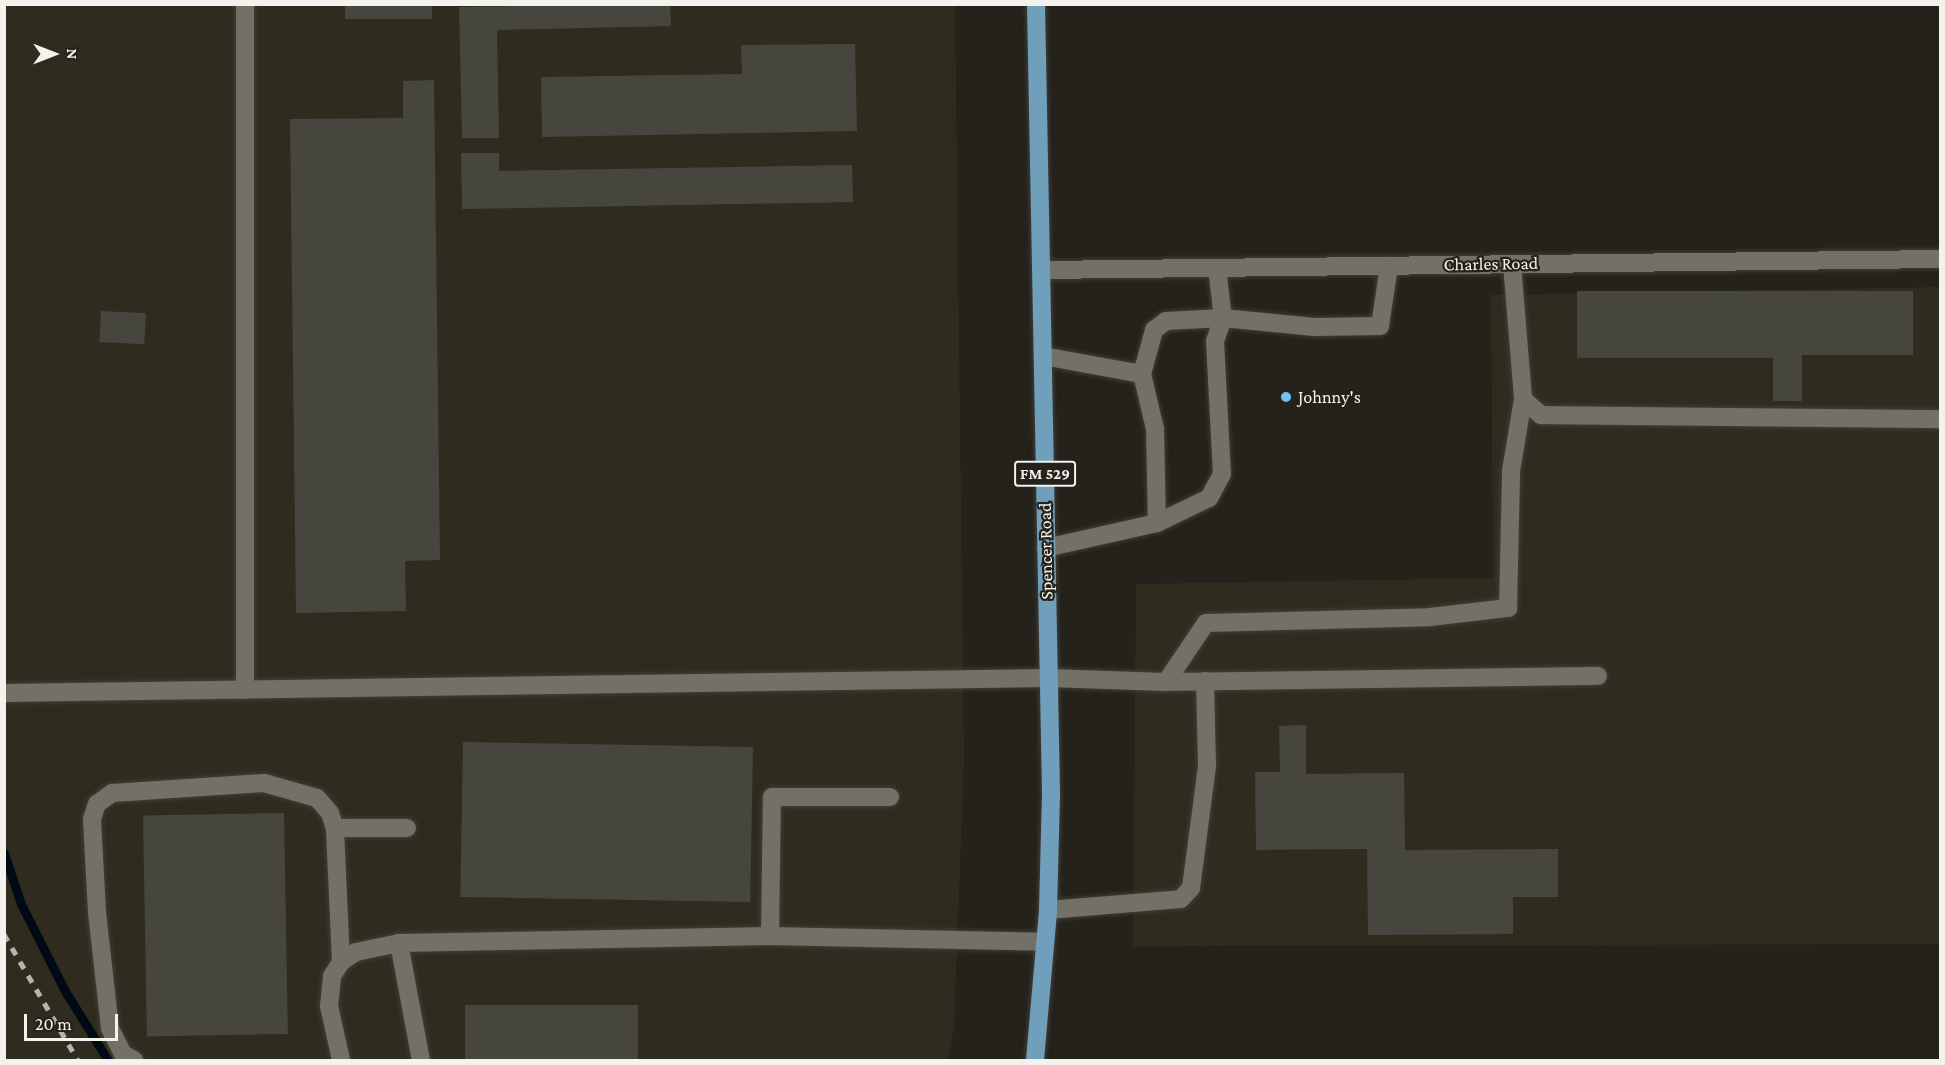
<!DOCTYPE html>
<html>
<head>
<meta charset="utf-8">
<style>
	body { margin:0 }
	#map { position:relative; width:1945px; height:1065px; overflow:hidden; background:#24221b; font-family:"Crimson Pro",serif }
	div>[style] { position:absolute }
	[style*='--x'] { left:calc(var(--x)*1px); top:calc(var(--y)*1px); width:calc(var(--w)*1px); rotate:calc(var(--a)*1deg) }
	.built>* { inset:0; background:#2f2c1f }
	.stream>* { height:9px; margin:-4.5px; padding:0 4.5px; transform-origin:4.5px; border-radius:4.5px; background:#000a15 }
	.building>* { inset:0; background:#47463e; transform-origin:0 0 }
	.roads { filter:drop-shadow(0 0 2px #403e39) drop-shadow(0 0 2px #403e39) }
	.minor>* { height:18px; margin:-9px; padding:0 9px; transform-origin:9px; border-radius:9px; background:#727067 }
	.major>* { height:18px; margin:-9px; padding:0 9px; transform-origin:9px; border-radius:9px; background:#6f9fba }
	.rail>* { height:4.5px; margin-top:-2.25px; transform-origin:0; background:repeating-linear-gradient(90deg,#b5b4ae 0 8px,transparent 0 16px) }
	.dots>* { width:16px; height:16px; translate:-50% -50%; box-sizing:border-box; border:3px solid #24221b; border-radius:50% }
	span { translate:-50% -50%; white-space:nowrap; text-align:center; line-height:1.15; -webkit-text-stroke:4.5px #24221b; paint-order:stroke }
	.shield-label span { padding:2px 4px; background:#24221b; border:2px solid; border-radius:4px; -webkit-text-stroke-width:0 }
	.shield-label { font-size:16px; color:#f3f2ed; font-weight:700 }
	.street-label { font-size:18px; color:#f3f2ed }
	.poi-label { font-size:18px; color:#f3f2ed }
	.left { translate:0 -50%; text-align:left }
	.frame { position:absolute; inset:0; border:6px solid #f3f2ed; pointer-events:none }
	.north { position:absolute; left:24px; top:24px; width:60px; height:60px; -webkit-text-stroke:4px #24221b; paint-order:stroke; rotate:90deg; font-size:16px; font-weight:700; line-height:24px; text-align:center; color:#f3f2ed }
	.north::after { content:''; display:block; margin:auto; width:21px; height:27px; background:#f3f2ed; clip-path:polygon(50% 0,100% 100%,50% 72%,0 100%) }
	.scale { position:absolute; left:24px; top:1014px; width:94px; height:27px; box-sizing:border-box; border:3px solid #f3f2ed; border-top:0; padding-left:8px; font-size:18px; line-height:21px; white-space:nowrap; color:#f3f2ed; -webkit-text-stroke:4px #24221b; paint-order:stroke }
</style>
</head>
<body>
<div id="map">
	<div class="built">
		<i style="clip-path:polygon(5px 5px,955px 5px,964px 759px,954px 1027px,948px 1060px,5px 1060px)"></i>
		<i style="clip-path:polygon(1940px 287px,1940px 944px,1133px 946px,1136px 584px,1493px 578px,1491px 295px)"></i>
	</div>
	<div class="stream">
		<i style="--x:4;--y:853;--w:54;--a:71.6"></i>
		<i style="--x:21;--y:904;--w:97;--a:63.2"></i>
		<i style="--x:65;--y:991;--w:81;--a:58.1"></i>
	</div>
	<div class="building">
		<i style="left:345px;top:4px;width:87px;height:15px"></i>
		<i style="clip-path:polygon(670px 4px,671px 26px,497px 30px,499px 138px,462px 138px,459px 7px)"></i>
		<i style="clip-path:polygon(855px 44px,857px 131px,542px 137px,541px 77px,742px 74px,741px 45px)"></i>
		<i style="clip-path:polygon(434px 80px,440px 560px,405px 561px,406px 611px,296px 613px,290px 119px,403px 118px,403px 81px)"></i>
		<i style="clip-path:polygon(461px 153px,499px 153px,499px 171px,852px 165px,853px 202px,462px 209px)"></i>
		<i style="clip-path:polygon(1577px 291px,1913px 291px,1913px 355px,1802px 355px,1802px 401px,1773px 401px,1773px 358px,1577px 358px)"></i>
		<i style="left:101px;top:311px;width:45px;height:31px;rotate:3deg"></i>
		<i style="clip-path:polygon(1306px 725px,1306px 774px,1404px 773px,1405px 850px,1558px 849px,1558px 897px,1513px 897px,1513px 934px,1368px 935px,1367px 849px,1256px 850px,1255px 772px,1280px 772px,1279px 726px)"></i>
		<i style="left:463px;top:742px;width:290px;height:155px;rotate:1deg"></i>
		<i style="left:284px;top:813px;width:221px;height:141px;rotate:89deg"></i>
		<i style="left:465px;top:1005px;width:173px;height:55px"></i>
	</div>
	<div class="roads">
		<div class="minor">
			<i style="--x:1512;--y:264;--w:135;--a:85.3"></i>
			<i style="--x:1523;--y:399;--w:24;--a:42"></i>
			<i style="--x:1541;--y:415;--w:399;--a:0.6"></i>
			<i style="--x:1217;--y:268;--w:50;--a:83.2"></i>
			<i style="--x:1223;--y:318;--w:92;--a:5.6"></i>
			<i style="--x:1315;--y:327;--w:65;--a:-0.9"></i>
			<i style="--x:1380;--y:326;--w:61;--a:-81.5"></i>
			<i style="--x:1041;--y:270;--w:899;--a:-0.7"></i>
			<i style="--x:1043;--y:356;--w:101;--a:10.3"></i>
			<i style="--x:1142;--y:374;--w:57;--a:76.7"></i>
			<i style="--x:1155;--y:429;--w:94;--a:88.8"></i>
			<i style="--x:1157;--y:523;--w:114;--a:167.3"></i>
			<i style="--x:1142;--y:374;--w:46;--a:-74.7"></i>
			<i style="--x:1154;--y:330;--w:15;--a:-37"></i>
			<i style="--x:1166;--y:321;--w:57;--a:-3"></i>
			<i style="--x:1223;--y:318;--w:24;--a:109"></i>
			<i style="--x:1215;--y:341;--w:133;--a:87"></i>
			<i style="--x:1222;--y:474;--w:27;--a:118"></i>
			<i style="--x:1209;--y:498;--w:58;--a:154.3"></i>
			<i style="--x:1166;--y:682;--w:432;--a:-0.8"></i>
			<i style="--x:245;--y:690;--w:686;--a:-90"></i>
			<i style="--x:4;--y:693;--w:1045;--a:-0.82"></i>
			<i style="--x:1049;--y:678;--w:117;--a:2"></i>
			<i style="--x:1166;--y:682;--w:71;--a:-55.9"></i>
			<i style="--x:1206;--y:623;--w:224;--a:-1.5"></i>
			<i style="--x:1430;--y:617;--w:79;--a:-6.6"></i>
			<i style="--x:1508;--y:608;--w:137;--a:-88.7"></i>
			<i style="--x:1511;--y:471;--w:73;--a:-80.5"></i>
			<i style="--x:1048;--y:910;--w:133;--a:-4.7"></i>
			<i style="--x:1181;--y:899;--w:15;--a:-48"></i>
			<i style="--x:1191;--y:888;--w:123;--a:-82.5"></i>
			<i style="--x:1207;--y:766;--w:85;--a:-91.3"></i>
			<i style="--x:770;--y:936;--w:139;--a:-89.2"></i>
			<i style="--x:772;--y:797;--w:118;--a:0"></i>
			<i style="--x:399;--y:943;--w:119;--a:79.4"></i>
			<i style="--x:341;--y:962;--w:134;--a:-92.6"></i>
			<i style="--x:335;--y:828;--w:72;--a:0"></i>
			<i style="--x:134;--y:1060;--w:13;--a:-151"></i>
			<i style="--x:123;--y:1054;--w:29;--a:-117"></i>
			<i style="--x:110;--y:1028;--w:117;--a:-96.4"></i>
			<i style="--x:97;--y:912;--w:93;--a:-93.1"></i>
			<i style="--x:92;--y:819;--w:16;--a:-72"></i>
			<i style="--x:97;--y:804;--w:19;--a:-36"></i>
			<i style="--x:112;--y:793;--w:152;--a:-3.8"></i>
			<i style="--x:264;--y:783;--w:55;--a:15.8"></i>
			<i style="--x:317;--y:798;--w:20;--a:49"></i>
			<i style="--x:330;--y:813;--w:16;--a:72"></i>
			<i style="--x:341;--y:1060;--w:55;--a:-102.5"></i>
			<i style="--x:329;--y:1006;--w:30;--a:-84"></i>
			<i style="--x:332;--y:976;--w:17;--a:-57"></i>
			<i style="--x:341;--y:962;--w:18;--a:-34"></i>
			<i style="--x:356;--y:952;--w:44;--a:-11.8"></i>
			<i style="--x:399;--y:943;--w:371;--a:-1.1"></i>
			<i style="--x:770;--y:936;--w:275;--a:1.2"></i>
		</div>
		<div class="major">
			<i style="--x:1035;--y:1060;--w:151;--a:-85"></i>
			<i style="--x:1048;--y:910;--w:118;--a:-88.5"></i>
			<i style="--x:1051;--y:792;--w:788;--a:-91.09"></i>
		</div>
	</div>
	<div class="rail">
		<i style="--x:4;--y:934;--w:146;--a:59.6"></i>
	</div>
	<div class="dots">
		<i style="left:1286px;top:397px;background:#70c2f4"></i>
	</div>
	<div class="shield-label">
		<span style="left:1045px;top:474px">FM 529</span>
	</div>
	<div class="street-label">
		<span style="left:1491px;top:264px;rotate:-1deg">Charles Road</span>
		<span style="left:1046px;top:551px;rotate:-91deg">Spencer Road</span>
	</div>
	<div class="poi-label">
		<span class="left" style="left:1298px;top:397px">Johnny's</span>
	</div>
	<div class="frame"></div>
	<div class="north">N</div>
	<div class="scale">20 m</div>
</div>
</body>
</html>
